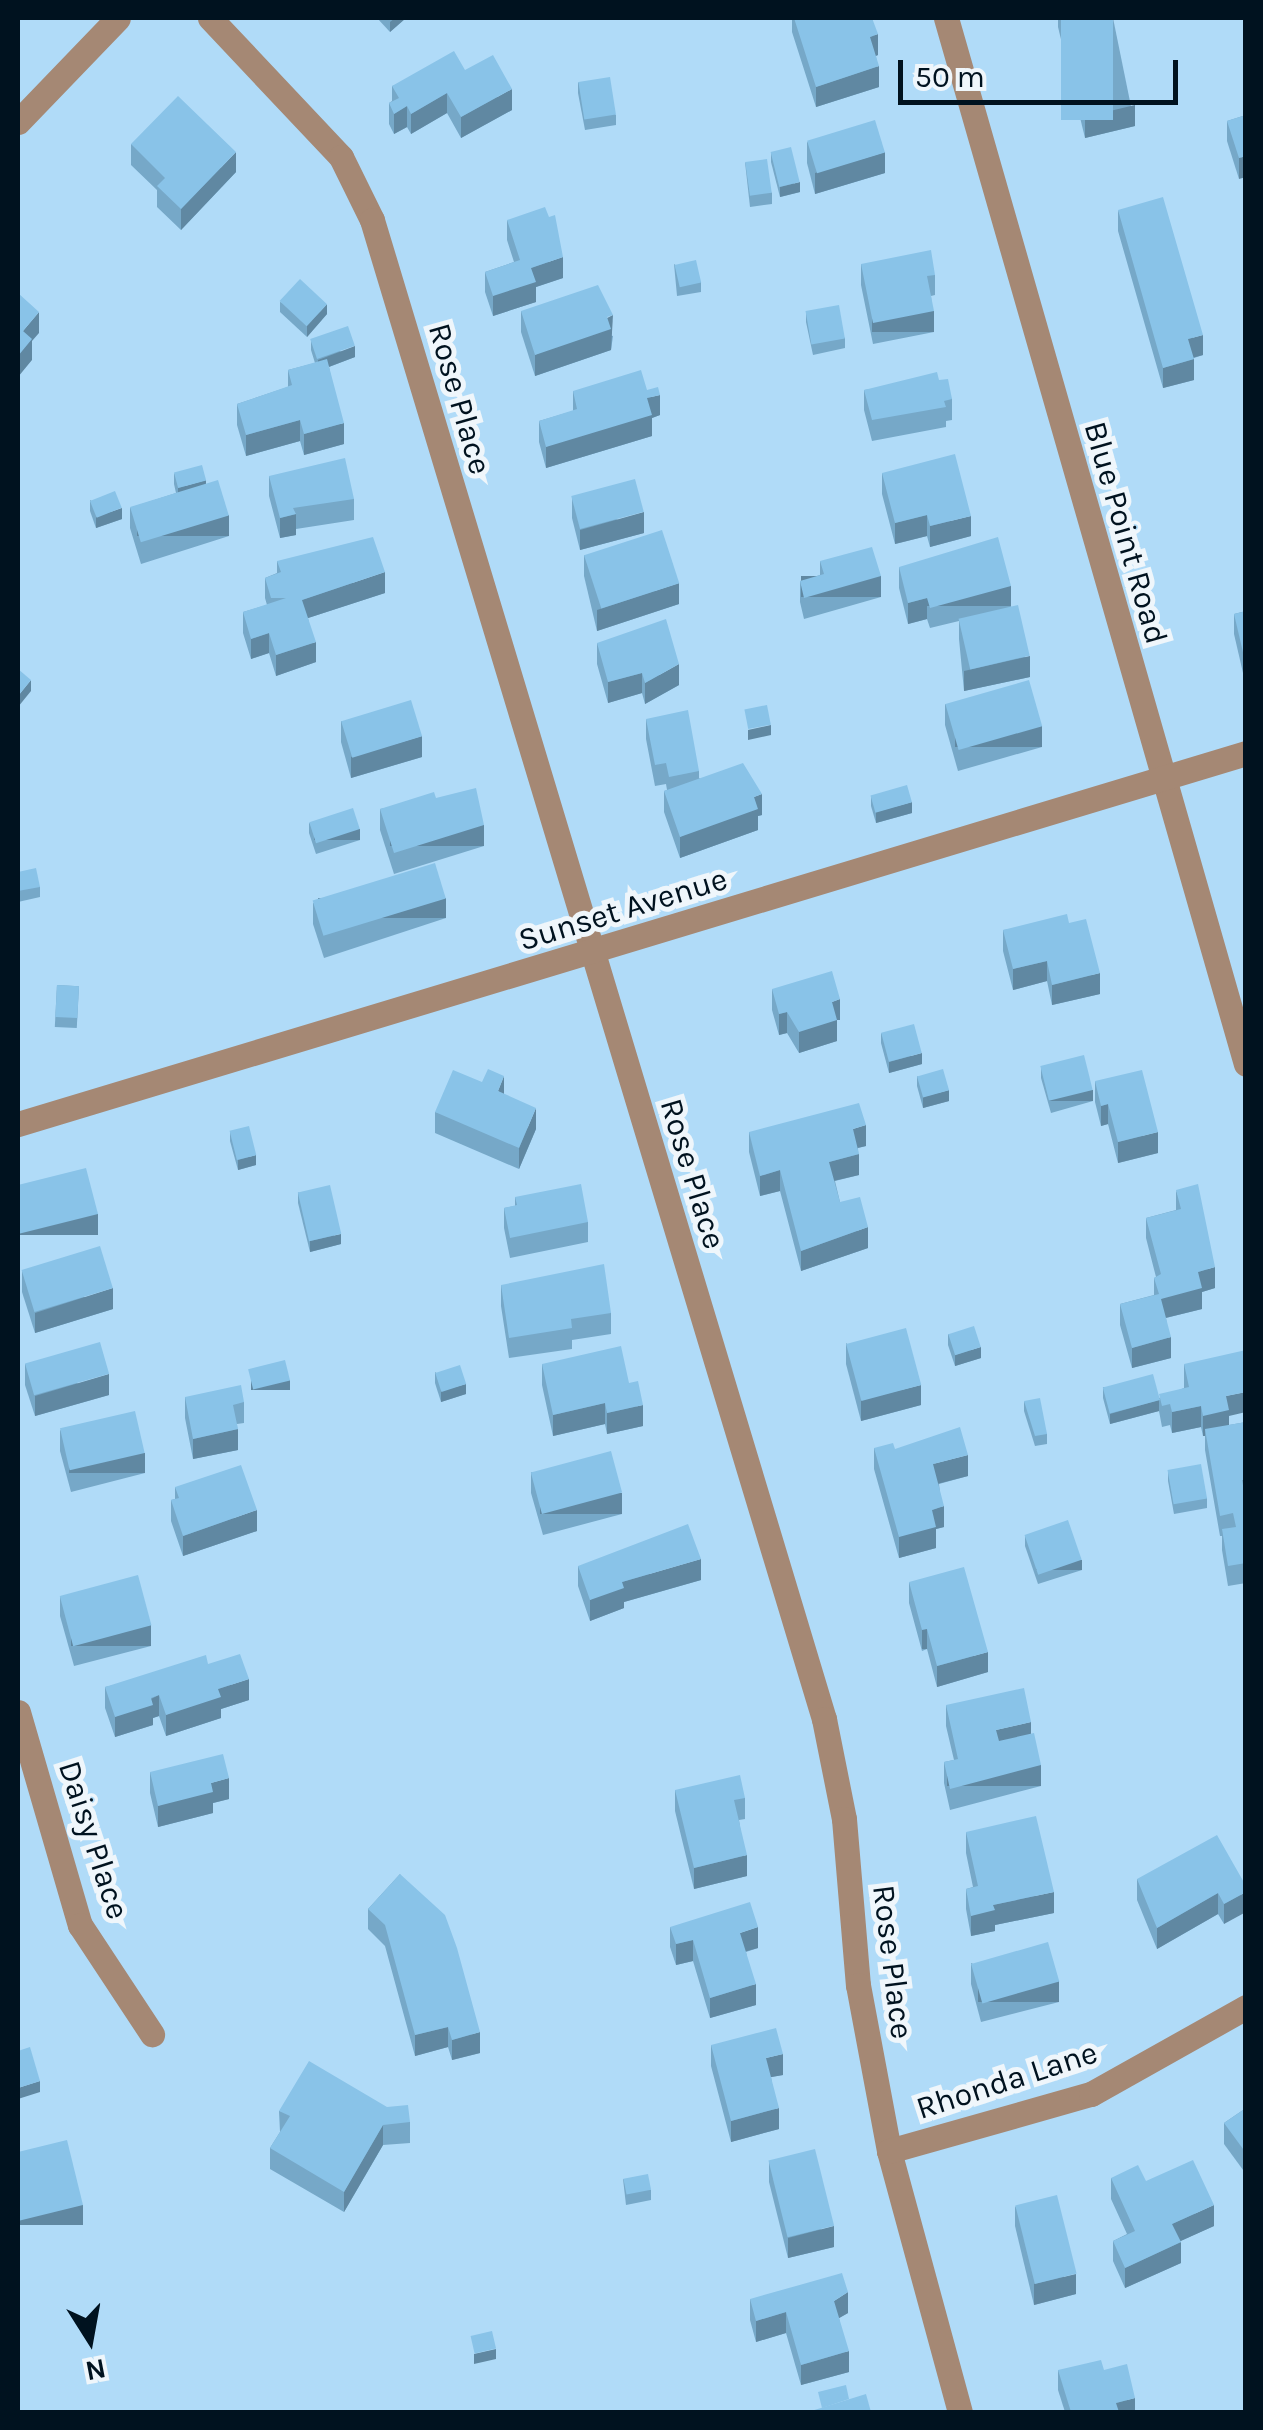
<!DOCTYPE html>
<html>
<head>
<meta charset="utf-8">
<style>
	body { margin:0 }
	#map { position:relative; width:1263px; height:2430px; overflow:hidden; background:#b0dbf8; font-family:Karla,sans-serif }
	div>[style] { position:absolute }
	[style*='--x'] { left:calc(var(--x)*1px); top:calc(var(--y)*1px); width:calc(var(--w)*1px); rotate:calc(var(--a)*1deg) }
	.minor>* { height:25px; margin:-12.5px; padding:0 12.5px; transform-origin:12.5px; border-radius:12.5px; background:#a58874 }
	.wall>* { inset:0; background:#76a8c8; transform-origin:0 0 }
	.shaded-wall>* { inset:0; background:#6088a2; transform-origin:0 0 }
	.building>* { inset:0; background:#89c3e8; transform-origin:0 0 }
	span { translate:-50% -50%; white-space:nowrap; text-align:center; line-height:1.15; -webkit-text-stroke:10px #eff6fb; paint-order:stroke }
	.street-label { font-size:32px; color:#00121f }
	.frame { position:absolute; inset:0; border:20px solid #00121f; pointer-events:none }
	.north { position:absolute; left:40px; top:2290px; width:100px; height:100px; -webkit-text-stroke:8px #eff6fb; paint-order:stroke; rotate:169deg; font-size:28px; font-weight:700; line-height:40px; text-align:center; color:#00121f }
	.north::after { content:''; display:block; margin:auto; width:35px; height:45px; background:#00121f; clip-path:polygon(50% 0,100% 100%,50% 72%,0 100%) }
	.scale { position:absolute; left:898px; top:60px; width:280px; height:45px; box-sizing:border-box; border:5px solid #00121f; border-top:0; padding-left:12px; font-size:30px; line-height:35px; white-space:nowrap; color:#00121f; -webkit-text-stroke:8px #eff6fb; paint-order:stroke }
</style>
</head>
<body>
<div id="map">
	<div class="minor">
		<i style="--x:210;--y:18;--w:191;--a:46.7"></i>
		<i style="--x:341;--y:157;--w:70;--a:63.8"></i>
		<i style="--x:372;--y:220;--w:1566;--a:73.22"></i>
		<i style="--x:824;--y:1719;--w:102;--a:78.7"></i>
		<i style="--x:844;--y:1819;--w:167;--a:85.2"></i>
		<i style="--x:858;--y:1985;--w:169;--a:79.4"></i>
		<i style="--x:889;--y:2151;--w:270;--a:74.8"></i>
		<i style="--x:946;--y:18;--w:1088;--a:74"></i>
		<i style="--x:18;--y:122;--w:144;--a:-46.1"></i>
		<i style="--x:18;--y:1124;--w:1283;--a:-16.81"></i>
		<i style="--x:18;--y:1712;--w:222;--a:73.8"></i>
		<i style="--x:80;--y:1925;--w:131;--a:56.6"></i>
		<i style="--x:889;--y:2151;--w:210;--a:-15.8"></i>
		<i style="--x:1091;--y:2094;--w:178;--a:-29.3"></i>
	</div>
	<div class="wall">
		<i style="clip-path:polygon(377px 18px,406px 18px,390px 32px)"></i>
		<i style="clip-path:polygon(792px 18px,872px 18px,878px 55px,876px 56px,879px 87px,816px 107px,792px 32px)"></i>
		<i style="clip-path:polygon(1058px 18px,1113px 18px,1135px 126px,1085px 138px,1058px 27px)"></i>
		<i style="clip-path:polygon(465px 70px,512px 110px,461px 138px,447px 113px,411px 134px,407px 127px,394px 134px,389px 124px,389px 103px,392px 101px,392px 86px)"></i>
		<i style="clip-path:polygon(578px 82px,616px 115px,616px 125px,585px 130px,578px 93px)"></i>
		<i style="clip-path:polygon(1246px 115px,1239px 179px,1227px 141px,1227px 121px)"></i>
		<i style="clip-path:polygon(807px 142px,885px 173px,815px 194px,807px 163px)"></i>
		<i style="clip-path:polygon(131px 144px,236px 172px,181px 230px,157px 207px,157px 190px,131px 165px)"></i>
		<i style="clip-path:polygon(771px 152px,800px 192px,780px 197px,771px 162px)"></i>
		<i style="clip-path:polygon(745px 162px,772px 193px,772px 204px,750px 207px)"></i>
		<i style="clip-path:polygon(1118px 210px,1203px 355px,1194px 358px,1194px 380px,1163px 388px,1118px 231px)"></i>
		<i style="clip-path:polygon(507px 220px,563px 278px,536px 287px,536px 302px,493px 316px,485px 292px,485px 272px,514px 262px,507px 240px)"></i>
		<i style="clip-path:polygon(674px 264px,701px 282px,701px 292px,677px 296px)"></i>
		<i style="clip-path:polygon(861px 264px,935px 275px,935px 295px,931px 296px,934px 332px,873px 344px,861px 285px)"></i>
		<i style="clip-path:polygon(280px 302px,327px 314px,307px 337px,280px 312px)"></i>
		<i style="clip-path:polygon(521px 311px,613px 336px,611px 350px,535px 376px,521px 332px)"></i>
		<i style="clip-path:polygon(806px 311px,845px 338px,845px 348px,813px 355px,806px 322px)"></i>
		<i style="clip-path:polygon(311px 340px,355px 357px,329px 367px,344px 444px,304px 455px,300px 441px,246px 456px,237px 425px,237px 404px,288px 387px,288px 370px,315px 363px,311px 350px)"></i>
		<i style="clip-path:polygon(939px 380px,952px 399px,952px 420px,946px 421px,946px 427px,872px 441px,864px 410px,864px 390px)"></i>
		<i style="clip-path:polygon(647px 390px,660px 415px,652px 418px,652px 436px,546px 468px,539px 442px,539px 421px,573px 411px,573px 391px)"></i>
		<i style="clip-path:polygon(174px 473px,229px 536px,141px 564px,130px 528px,130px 508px,176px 493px,174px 484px)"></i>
		<i style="clip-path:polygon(882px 473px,971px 536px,930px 547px,927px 536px,895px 544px,882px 494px)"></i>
		<i style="clip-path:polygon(269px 476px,354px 499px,354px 520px,296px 529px,296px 535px,280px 538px,269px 496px)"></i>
		<i style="clip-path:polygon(572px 497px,644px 533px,580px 550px,572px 518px)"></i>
		<i style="clip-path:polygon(90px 500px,122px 519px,96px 528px,90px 511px)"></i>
		<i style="clip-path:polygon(584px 555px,679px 604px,597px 631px,584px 576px)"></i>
		<i style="clip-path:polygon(277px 561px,385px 593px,308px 618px,316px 662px,276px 676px,269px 653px,251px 659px,243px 633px,243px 612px,267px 605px,265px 598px,265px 578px,277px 573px)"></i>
		<i style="clip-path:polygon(820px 561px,881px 597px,804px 619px,800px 602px,800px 581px,820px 575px)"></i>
		<i style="clip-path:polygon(899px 567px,1011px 606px,1030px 677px,964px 691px,959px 639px,959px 621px,930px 628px,927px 619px,908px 624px,899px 588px)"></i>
		<i style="clip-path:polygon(1246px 611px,1246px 686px,1234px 634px,1234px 614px)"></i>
		<i style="clip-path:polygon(597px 643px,679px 685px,645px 704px,642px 693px,608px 703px,597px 664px)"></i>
		<i style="clip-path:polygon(945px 704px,1042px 747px,958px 771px,945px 725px)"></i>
		<i style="clip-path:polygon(646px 719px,699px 771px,699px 778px,762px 815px,758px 816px,758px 830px,680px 858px,664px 812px,664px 791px,667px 790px,666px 784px,655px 786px,646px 739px)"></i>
		<i style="clip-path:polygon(341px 721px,422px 757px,351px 778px,341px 742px)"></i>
		<i style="clip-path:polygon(871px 796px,912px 813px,876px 823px,871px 806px)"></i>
		<i style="clip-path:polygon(436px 798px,484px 846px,394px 874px,380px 830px,380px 809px)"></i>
		<i style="clip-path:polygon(309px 823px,360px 840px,316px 854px,309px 833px)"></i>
		<i style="clip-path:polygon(18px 872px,40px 887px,40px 897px,18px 902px)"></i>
		<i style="clip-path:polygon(313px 903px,446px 918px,324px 958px,313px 924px)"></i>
		<i style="clip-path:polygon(1069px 923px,1100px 994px,1052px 1005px,1047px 981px,1013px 990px,1003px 951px,1003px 930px)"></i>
		<i style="left:57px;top:985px;width:22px;height:42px;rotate:3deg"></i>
		<i style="clip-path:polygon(772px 989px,840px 1020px,837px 1020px,837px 1041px,799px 1053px,787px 1033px,779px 1035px,772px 1010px)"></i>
		<i style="clip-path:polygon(881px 1033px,922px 1064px,889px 1073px,881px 1043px)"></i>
		<i style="clip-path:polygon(1041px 1067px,1093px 1101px,1051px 1113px,1041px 1078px)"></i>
		<i style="clip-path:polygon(917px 1076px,949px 1101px,923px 1108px,917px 1086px)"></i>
		<i style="clip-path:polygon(1095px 1081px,1158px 1153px,1118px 1163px,1108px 1124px,1101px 1126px,1095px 1102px)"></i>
		<i style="clip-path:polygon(435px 1112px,536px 1129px,519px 1169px,435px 1133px)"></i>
		<i style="clip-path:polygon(230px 1131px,256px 1165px,238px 1170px,230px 1141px)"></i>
		<i style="clip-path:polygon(749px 1132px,866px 1146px,858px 1148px,859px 1175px,835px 1181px,840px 1202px,868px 1248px,801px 1271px,780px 1191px,760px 1196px,749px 1152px)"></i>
		<i style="clip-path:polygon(1176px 1190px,1215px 1288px,1202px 1292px,1202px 1309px,1166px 1318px,1171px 1358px,1132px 1368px,1120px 1325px,1120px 1304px,1154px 1295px,1154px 1278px,1156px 1277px,1146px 1238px,1146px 1218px,1176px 1210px)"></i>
		<i style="clip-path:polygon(298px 1192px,341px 1244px,310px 1252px,298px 1203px)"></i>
		<i style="clip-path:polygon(515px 1197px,588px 1222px,588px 1242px,510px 1258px,504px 1228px,504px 1208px,515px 1206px)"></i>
		<i style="clip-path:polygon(22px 1271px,113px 1309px,35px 1333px,22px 1292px)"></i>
		<i style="clip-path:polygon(501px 1285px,611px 1313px,611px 1334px,572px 1340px,572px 1349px,509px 1358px,501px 1306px)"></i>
		<i style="clip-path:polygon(948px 1334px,981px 1358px,955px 1366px,948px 1345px)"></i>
		<i style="clip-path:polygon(846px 1343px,921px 1405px,861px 1421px,846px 1364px)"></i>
		<i style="clip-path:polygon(25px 1364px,109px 1395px,35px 1416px,25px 1385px)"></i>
		<i style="clip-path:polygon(542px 1364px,629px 1383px,643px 1426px,607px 1434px,605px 1424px,553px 1436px,542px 1385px)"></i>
		<i style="clip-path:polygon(1184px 1364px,1229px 1416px,1229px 1425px,1246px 1422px,1246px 1583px,1228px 1586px,1222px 1550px,1222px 1536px,1220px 1536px,1205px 1450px,1205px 1436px,1203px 1436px,1201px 1427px,1172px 1433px,1170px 1425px,1162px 1427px,1159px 1411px,1110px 1424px,1103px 1398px,1103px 1387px,1159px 1398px,1184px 1388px)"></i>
		<i style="clip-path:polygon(435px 1372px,466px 1394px,441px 1402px,435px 1383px)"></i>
		<i style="clip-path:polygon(185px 1397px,244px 1402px,244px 1423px,237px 1424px,238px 1450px,193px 1459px,185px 1418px)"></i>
		<i style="clip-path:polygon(1024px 1401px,1047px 1434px,1047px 1444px,1035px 1446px,1024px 1411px)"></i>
		<i style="clip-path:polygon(60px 1430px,145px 1473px,71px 1492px,60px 1451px)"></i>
		<i style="clip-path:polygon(874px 1448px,895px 1449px,968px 1476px,939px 1484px,944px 1527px,936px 1529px,936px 1548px,899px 1558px,874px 1469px)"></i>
		<i style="clip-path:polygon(1168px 1470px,1207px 1498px,1207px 1508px,1174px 1514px,1168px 1481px)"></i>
		<i style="clip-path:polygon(531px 1472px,622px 1514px,543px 1535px,531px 1493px)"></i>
		<i style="clip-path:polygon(175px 1487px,257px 1531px,183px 1556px,171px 1521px,171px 1500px,175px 1499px)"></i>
		<i style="clip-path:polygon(1025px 1535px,1082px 1570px,1038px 1584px,1025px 1546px)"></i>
		<i style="clip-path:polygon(578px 1566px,701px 1580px,624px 1602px,624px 1608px,590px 1621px,578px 1586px)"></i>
		<i style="clip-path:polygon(909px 1582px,988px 1672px,937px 1687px,927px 1649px,922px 1651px,909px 1603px)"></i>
		<i style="clip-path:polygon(60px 1596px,151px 1646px,74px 1666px,60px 1616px)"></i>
		<i style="clip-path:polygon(208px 1664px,249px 1700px,221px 1709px,221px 1718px,166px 1736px,159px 1716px,153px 1718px,153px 1725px,115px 1737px,105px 1708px,105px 1687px)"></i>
		<i style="clip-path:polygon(946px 1705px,1041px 1786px,950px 1810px,944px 1783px,944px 1762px,954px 1760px,946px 1726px)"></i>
		<i style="clip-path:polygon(150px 1772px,229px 1799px,213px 1803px,213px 1813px,158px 1827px,150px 1793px)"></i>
		<i style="clip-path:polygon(675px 1790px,745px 1798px,745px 1819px,739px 1820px,747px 1876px,694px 1889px,675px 1811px)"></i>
		<i style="clip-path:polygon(966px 1832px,1054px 1913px,995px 1925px,995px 1931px,971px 1936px,966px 1909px,966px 1889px,973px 1887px,966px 1853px)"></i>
		<i style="clip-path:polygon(400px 1874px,480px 2053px,452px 2060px,448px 2047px,415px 2056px,385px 1946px,368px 1929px,368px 1909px)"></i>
		<i style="clip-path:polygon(1137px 1879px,1246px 1886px,1224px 1924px,1218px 1914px,1157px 1949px,1137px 1900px)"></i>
		<i style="clip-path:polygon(670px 1927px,758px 1948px,746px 1952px,756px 2005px,710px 2018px,693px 1961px,676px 1965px,670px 1947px)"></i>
		<i style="clip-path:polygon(971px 1963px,1059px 2002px,981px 2022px,971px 1984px)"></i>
		<i style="clip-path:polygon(711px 2045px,783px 2075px,771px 2077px,779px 2129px,731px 2142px,711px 2066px)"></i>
		<i style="clip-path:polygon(1246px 2108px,1246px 2174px,1224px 2144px,1224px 2123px)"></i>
		<i style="clip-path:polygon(279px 2111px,410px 2122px,410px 2143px,383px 2145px,344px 2212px,270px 2169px,270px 2148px,280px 2132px)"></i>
		<i style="clip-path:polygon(769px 2161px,834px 2247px,788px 2258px,769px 2182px)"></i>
		<i style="clip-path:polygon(1111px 2178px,1146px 2181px,1214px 2226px,1180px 2241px,1181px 2263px,1125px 2288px,1113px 2261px,1113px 2241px,1127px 2234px,1111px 2199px)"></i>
		<i style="clip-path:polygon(623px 2179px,651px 2190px,651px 2200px,626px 2205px)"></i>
		<i style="clip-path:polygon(1015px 2206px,1076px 2294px,1034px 2305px,1015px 2226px)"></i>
		<i style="clip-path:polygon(750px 2299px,848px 2313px,839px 2318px,849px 2372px,801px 2385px,786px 2333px,756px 2342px,750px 2320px)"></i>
		<i style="clip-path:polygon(1058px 2370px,1104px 2370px,1135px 2412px,1065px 2412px,1058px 2390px)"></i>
	</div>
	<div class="shaded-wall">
		<i style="clip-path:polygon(395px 18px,406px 18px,390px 32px,390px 22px)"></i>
		<i style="clip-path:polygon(878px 34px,878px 55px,870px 58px,870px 37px)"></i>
		<i style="clip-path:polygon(879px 66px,879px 87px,816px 107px,816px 87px)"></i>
		<i style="clip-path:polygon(512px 89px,512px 110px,461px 138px,461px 117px)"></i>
		<i style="clip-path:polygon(447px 93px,447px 113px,411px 134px,411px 114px)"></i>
		<i style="clip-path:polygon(1135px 105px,1135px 126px,1085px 138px,1085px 117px)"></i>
		<i style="clip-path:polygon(407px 106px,407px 127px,394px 134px,394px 114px)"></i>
		<i style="clip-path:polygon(236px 152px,236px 172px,181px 230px,181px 209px)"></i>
		<i style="clip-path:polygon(885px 152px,885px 173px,815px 194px,815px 173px)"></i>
		<i style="clip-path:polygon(1246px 156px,1246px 177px,1239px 179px,1239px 158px)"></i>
		<i style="clip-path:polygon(800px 182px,800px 192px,780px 197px,780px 187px)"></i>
		<i style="clip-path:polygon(563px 257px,563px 278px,536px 287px,536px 302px,493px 316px,493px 296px,531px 268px)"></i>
		<i style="clip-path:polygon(327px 304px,327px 314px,307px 337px,307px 326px)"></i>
		<i style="left:934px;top:311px;width:21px;height:62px;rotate:90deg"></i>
		<i style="clip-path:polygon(39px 312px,39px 333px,32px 341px,32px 360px,18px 377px,18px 356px,23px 331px)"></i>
		<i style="clip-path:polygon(613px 315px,611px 350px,535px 376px,535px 355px)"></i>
		<i style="clip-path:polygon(1203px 335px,1203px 355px,1188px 359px,1188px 339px)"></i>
		<i style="clip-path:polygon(355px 346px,355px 357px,318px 371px,318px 360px)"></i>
		<i style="clip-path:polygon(1194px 359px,1194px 380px,1163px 388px,1163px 368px)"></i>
		<i style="clip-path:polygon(660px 395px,660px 415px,652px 418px,652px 436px,546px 468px,546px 447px,647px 398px)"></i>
		<i style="clip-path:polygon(300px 420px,300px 441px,246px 456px,246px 435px)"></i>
		<i style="clip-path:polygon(344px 423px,344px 444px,304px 455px,304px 434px)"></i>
		<i style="clip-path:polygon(206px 480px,206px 491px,178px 499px,178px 488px)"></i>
		<i style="clip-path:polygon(122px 508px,122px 519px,96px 528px,96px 517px)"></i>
		<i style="clip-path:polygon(644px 512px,644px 533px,580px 550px,580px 530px)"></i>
		<i style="clip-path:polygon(296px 514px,296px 535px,280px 538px,280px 518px)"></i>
		<i style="left:229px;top:515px;width:21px;height:92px;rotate:90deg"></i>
		<i style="clip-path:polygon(927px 515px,927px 536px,895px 544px,895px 523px)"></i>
		<i style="clip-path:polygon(971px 516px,971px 536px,930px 547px,930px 526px)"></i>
		<i style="clip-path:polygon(385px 572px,385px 593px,302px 620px,302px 600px)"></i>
		<i style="left:881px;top:576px;width:21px;height:80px;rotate:90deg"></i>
		<i style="clip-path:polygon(679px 583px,679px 604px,597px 631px,597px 610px)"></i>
		<i style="left:1011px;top:586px;width:20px;height:84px;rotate:90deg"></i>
		<i style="clip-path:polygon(927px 598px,927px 619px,908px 624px,908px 603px)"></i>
		<i style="clip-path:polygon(269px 633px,269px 653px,251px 659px,251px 639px)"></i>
		<i style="clip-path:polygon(316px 642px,316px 662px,276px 676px,276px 655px)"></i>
		<i style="clip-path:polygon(1030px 656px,1030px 677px,964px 691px,964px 671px)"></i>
		<i style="clip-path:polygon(679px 664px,679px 685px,645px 704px,645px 683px)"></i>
		<i style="clip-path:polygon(642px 673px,642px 693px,608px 703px,608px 682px)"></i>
		<i style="clip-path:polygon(31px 680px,31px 691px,18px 707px,18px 696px)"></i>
		<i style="clip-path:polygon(771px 725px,771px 735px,748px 740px,748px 730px)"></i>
		<i style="left:1042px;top:726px;width:21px;height:87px;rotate:90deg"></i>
		<i style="clip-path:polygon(422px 736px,422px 757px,351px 778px,351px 757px)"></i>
		<i style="clip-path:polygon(762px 794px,762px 815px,758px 816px,758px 830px,680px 858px,680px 837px,754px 797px)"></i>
		<i style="clip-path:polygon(912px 802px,912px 813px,876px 823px,876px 812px)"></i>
		<i style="left:484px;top:825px;width:21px;height:94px;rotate:90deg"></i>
		<i style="left:360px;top:829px;width:11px;height:46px;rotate:90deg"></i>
		<i style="left:446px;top:898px;width:20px;height:128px;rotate:90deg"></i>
		<i style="clip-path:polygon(1047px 961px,1047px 981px,1013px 990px,1013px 969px)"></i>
		<i style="clip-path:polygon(1100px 973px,1100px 994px,1052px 1005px,1052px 985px)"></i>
		<i style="clip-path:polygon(840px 999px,840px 1020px,837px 1020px,837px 1041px,799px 1053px,799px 1032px,832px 1002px)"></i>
		<i style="clip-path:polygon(787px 1012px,787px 1033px,779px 1035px,779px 1014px)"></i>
		<i style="left:20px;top:1014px;width:21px;height:2px;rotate:90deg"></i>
		<i style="clip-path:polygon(922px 1053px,922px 1064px,889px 1073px,889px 1062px)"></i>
		<i style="clip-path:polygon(504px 1076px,504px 1097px,498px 1091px)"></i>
		<i style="clip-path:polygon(949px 1090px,949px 1101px,923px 1108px,923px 1097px)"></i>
		<i style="left:1093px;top:1090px;width:11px;height:44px;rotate:90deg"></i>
		<i style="clip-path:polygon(1108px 1104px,1108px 1124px,1101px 1126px,1101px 1106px)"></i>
		<i style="clip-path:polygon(536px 1108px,536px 1129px,519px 1169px,519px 1148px)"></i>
		<i style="clip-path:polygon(866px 1125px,866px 1146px,853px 1149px,853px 1129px)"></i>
		<i style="clip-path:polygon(1158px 1132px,1158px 1153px,1118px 1163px,1118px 1142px)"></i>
		<i style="clip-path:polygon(859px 1154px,859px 1175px,829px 1182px,829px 1162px)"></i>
		<i style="clip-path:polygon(256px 1155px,256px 1165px,238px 1170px,238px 1160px)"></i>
		<i style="clip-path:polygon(780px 1170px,780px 1191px,760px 1196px,760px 1176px)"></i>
		<i style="left:98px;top:1214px;width:21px;height:82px;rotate:90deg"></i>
		<i style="clip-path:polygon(868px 1227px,868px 1248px,801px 1271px,801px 1251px)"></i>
		<i style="clip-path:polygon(341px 1234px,341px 1244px,310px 1252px,310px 1241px)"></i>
		<i style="clip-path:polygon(1215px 1267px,1215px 1288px,1202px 1292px,1202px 1309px,1161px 1319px,1161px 1299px,1198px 1272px)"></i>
		<i style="clip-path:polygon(113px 1288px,113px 1309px,35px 1333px,35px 1313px)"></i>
		<i style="clip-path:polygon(1171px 1337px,1171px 1358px,1132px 1368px,1132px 1348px)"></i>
		<i style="clip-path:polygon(981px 1347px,981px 1358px,955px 1366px,955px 1355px)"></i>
		<i style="clip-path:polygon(109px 1374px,109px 1395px,35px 1416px,35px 1396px)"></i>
		<i style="left:290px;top:1380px;width:10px;height:39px;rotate:90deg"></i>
		<i style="clip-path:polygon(466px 1384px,466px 1394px,441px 1402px,441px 1391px)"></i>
		<i style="clip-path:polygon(921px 1385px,921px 1405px,861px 1421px,861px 1400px)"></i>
		<i style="clip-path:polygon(1246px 1392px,1246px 1412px,1229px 1416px,1229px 1430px,1205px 1429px,1205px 1436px,1203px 1436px,1203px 1416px,1226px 1396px)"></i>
		<i style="clip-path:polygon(1159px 1400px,1159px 1411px,1110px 1424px,1110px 1414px)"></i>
		<i style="clip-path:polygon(605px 1403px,605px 1424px,553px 1436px,553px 1415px)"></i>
		<i style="clip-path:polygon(643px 1405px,643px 1426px,607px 1434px,607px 1413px)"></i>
		<i style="clip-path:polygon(1201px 1406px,1201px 1427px,1172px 1433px,1172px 1412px)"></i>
		<i style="clip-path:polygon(238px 1429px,238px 1450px,193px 1459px,193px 1439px)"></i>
		<i style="left:145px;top:1453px;width:20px;height:76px;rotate:90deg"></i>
		<i style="clip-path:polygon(968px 1455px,968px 1476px,933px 1485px,933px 1464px)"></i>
		<i style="left:622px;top:1493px;width:21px;height:82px;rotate:90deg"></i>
		<i style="clip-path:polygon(944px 1506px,944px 1527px,936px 1529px,936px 1548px,899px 1558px,899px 1537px,932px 1510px)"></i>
		<i style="clip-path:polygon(257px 1510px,257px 1531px,183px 1556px,183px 1536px)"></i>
		<i style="clip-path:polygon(701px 1559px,701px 1580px,624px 1602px,624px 1608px,590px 1621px,590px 1600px,622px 1582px)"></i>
		<i style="left:1082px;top:1560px;width:10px;height:46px;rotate:90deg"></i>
		<i style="left:151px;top:1625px;width:21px;height:80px;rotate:90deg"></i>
		<i style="left:927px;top:1629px;width:20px;height:5px;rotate:90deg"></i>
		<i style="clip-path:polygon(988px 1652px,988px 1672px,937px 1687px,937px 1666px)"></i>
		<i style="clip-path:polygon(249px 1679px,249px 1700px,221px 1709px,221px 1718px,166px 1736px,166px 1715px,218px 1689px)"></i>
		<i style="clip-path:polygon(159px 1695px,159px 1716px,153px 1718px,153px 1725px,115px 1737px,115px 1717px)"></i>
		<i style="clip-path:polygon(1031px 1722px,1031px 1742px,996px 1750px,996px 1730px)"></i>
		<i style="left:1041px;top:1765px;width:21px;height:94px;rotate:90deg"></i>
		<i style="clip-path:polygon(229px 1778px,229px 1799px,213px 1803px,213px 1813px,158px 1827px,158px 1806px,211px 1783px)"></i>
		<i style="clip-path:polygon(747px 1855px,747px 1876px,694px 1889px,694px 1868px)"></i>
		<i style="clip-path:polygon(1054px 1892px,1054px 1913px,995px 1925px,995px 1931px,971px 1936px,971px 1916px,993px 1905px)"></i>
		<i style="clip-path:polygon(1246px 1892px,1246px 1912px,1224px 1924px,1224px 1904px)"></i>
		<i style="clip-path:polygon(1218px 1893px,1218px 1914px,1157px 1949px,1157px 1928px)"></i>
		<i style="clip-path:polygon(758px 1927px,758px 1948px,740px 1953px,740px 1933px)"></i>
		<i style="clip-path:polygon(693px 1940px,693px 1961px,676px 1965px,676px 1944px)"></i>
		<i style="left:1059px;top:1981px;width:21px;height:81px;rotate:90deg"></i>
		<i style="clip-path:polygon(756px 1984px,756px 2005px,710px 2018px,710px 1998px)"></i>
		<i style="clip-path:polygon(448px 2027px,448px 2047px,415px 2056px,415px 2035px)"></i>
		<i style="clip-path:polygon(480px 2032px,480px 2053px,452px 2060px,452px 2040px)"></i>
		<i style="clip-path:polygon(783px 2054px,783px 2075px,766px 2078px,766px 2058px)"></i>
		<i style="clip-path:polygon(40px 2081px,40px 2092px,18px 2099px,18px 2088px)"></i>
		<i style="clip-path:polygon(779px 2108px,779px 2129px,731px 2142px,731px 2121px)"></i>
		<i style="clip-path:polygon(383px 2125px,383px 2145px,344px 2212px,344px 2192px)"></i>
		<i style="left:83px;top:2205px;width:20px;height:67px;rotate:90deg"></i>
		<i style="clip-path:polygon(1214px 2205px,1214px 2226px,1172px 2245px,1172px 2224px)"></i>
		<i style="clip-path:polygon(834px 2226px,834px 2247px,788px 2258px,788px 2238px)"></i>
		<i style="clip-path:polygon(1181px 2242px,1181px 2263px,1125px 2288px,1125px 2268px)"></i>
		<i style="clip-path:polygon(1076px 2274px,1076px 2294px,1034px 2305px,1034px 2284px)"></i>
		<i style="clip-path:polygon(848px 2292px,848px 2313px,834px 2321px,834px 2301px)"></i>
		<i style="clip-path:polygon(786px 2312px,786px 2333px,756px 2342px,756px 2321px)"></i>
		<i style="clip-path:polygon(496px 2349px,496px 2359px,474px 2364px,474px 2354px)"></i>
		<i style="clip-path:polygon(849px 2351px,849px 2372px,801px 2385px,801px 2365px)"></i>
		<i style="clip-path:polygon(1135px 2398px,1135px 2412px,1116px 2412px,1116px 2403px)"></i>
	</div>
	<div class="building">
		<i style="clip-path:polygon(794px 18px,872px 18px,878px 34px,870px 37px,879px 66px,816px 87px)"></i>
		<i style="left:1061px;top:18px;width:52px;height:102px"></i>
		<i style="clip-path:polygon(454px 51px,465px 70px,493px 55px,512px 89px,461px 117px,447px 93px,411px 114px,407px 106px,394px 114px,389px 103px,399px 98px,392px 86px)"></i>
		<i style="left:610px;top:77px;width:38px;height:32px;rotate:81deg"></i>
		<i style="clip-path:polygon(178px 96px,236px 152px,181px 209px,157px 186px,165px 178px,131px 144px)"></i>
		<i style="clip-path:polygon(1246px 115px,1246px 156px,1239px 158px,1227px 121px)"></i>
		<i style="left:875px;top:120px;width:34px;height:71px;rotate:73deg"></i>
		<i style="left:791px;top:147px;width:36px;height:21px;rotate:76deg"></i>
		<i style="left:767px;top:159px;width:34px;height:22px;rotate:82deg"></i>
		<i style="clip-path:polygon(1163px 197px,1203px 335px,1188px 339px,1194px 359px,1163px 368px,1118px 210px)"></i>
		<i style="clip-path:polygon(545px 207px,549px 217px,555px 215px,563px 257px,531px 268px,536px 282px,493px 296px,485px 272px,520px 260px,507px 220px)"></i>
		<i style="clip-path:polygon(931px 250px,935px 275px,927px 276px,934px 311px,873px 323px,861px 264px)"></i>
		<i style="left:696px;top:260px;width:23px;height:22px;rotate:77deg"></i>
		<i style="left:300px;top:279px;width:37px;height:30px;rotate:43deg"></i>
		<i style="clip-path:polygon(598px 285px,613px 315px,607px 317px,611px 329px,535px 355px,521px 311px)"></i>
		<i style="clip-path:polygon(18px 293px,39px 312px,23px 331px,32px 339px,18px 356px)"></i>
		<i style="left:839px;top:305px;width:34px;height:34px;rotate:80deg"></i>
		<i style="left:348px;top:326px;width:21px;height:40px;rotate:71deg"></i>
		<i style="clip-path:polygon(327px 359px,344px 423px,304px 434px,300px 420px,246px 435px,237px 404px,292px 385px,288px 370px)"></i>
		<i style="clip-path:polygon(641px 370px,647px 390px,658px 387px,660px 395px,647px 398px,652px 415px,546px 447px,539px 421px,577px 409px,573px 391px)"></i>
		<i style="clip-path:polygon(937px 372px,939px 380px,948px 379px,952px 399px,944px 401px,946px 407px,872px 420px,864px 390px)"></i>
		<i style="clip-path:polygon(955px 454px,971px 516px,930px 526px,927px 515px,895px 523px,882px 473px)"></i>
		<i style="clip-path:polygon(345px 458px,354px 499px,293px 508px,296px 514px,280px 518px,269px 476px)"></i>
		<i style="left:202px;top:465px;width:16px;height:29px;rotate:75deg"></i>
		<i style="left:635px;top:479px;width:34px;height:66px;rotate:75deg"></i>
		<i style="left:218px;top:480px;width:37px;height:92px;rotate:73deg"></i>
		<i style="left:115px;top:491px;width:18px;height:27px;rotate:68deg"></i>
		<i style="left:662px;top:530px;width:56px;height:82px;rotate:72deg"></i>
		<i style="clip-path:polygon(373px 537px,385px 572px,302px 600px,316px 642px,276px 655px,269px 633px,251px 639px,243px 612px,286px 598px,271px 598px,265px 578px,281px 572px,277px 561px)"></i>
		<i style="clip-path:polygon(998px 537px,1011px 586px,930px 608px,927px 598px,908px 603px,899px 567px)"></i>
		<i style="clip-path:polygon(872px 547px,881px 576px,804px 598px,800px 581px,824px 574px,820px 561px)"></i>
		<i style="left:1018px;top:605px;width:52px;height:61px;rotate:77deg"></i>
		<i style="clip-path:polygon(1246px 611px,1246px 665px,1234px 614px)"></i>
		<i style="clip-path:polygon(666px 619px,679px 664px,645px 683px,642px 673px,608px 682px,597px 643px)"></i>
		<i style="clip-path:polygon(18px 669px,31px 680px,18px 696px)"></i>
		<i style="left:1029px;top:680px;width:48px;height:87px;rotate:74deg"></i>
		<i style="left:411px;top:700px;width:38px;height:73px;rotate:73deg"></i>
		<i style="left:767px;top:705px;width:20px;height:23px;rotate:79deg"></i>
		<i style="clip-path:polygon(688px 710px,699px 771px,669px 777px,666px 763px,655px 765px,646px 719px)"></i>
		<i style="clip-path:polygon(743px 763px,762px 794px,754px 797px,758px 809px,680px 837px,664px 791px)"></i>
		<i style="left:907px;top:785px;width:18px;height:38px;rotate:74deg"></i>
		<i style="clip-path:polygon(476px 788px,484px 825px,394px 853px,380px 809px,434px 792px,436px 798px)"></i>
		<i style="left:353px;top:808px;width:22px;height:46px;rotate:72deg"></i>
		<i style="left:435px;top:863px;width:37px;height:128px;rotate:73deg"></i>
		<i style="clip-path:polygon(36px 868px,40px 887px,18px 891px,18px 872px)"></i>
		<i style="clip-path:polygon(1067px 914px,1069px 923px,1086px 919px,1100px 973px,1052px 985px,1047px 961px,1013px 969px,1003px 930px)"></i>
		<i style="clip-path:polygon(832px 971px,840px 999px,832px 1002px,837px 1020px,799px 1032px,787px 1012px,779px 1014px,772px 989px)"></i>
		<i style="left:57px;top:985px;width:22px;height:32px;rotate:3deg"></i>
		<i style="left:914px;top:1024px;width:30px;height:34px;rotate:75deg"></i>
		<i style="left:1084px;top:1055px;width:36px;height:45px;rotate:76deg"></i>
		<i style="clip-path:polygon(488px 1069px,504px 1076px,498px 1091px,536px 1108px,519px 1148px,435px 1112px,453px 1070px,482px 1082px)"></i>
		<i style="left:943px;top:1069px;width:22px;height:27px;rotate:74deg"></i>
		<i style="clip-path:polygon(1142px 1070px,1158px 1132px,1118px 1142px,1108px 1104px,1101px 1106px,1095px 1081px)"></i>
		<i style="clip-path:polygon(859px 1103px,866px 1125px,853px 1129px,859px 1154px,829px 1162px,840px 1202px,860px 1197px,868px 1227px,801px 1251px,780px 1170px,760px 1176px,749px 1132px)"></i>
		<i style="left:249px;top:1126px;width:30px;height:20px;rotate:76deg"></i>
		<i style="clip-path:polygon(86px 1168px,98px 1214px,18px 1234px,18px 1185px)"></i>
		<i style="clip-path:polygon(581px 1184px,588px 1222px,510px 1238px,504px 1208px,517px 1205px,515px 1197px)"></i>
		<i style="clip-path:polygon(1198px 1184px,1215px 1267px,1198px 1272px,1202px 1288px,1161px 1299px,1171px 1337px,1132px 1348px,1120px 1304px,1159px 1294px,1154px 1278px,1161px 1274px,1146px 1218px,1181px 1209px,1176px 1190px)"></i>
		<i style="left:330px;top:1185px;width:50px;height:33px;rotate:77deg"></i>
		<i style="left:100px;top:1246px;width:44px;height:82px;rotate:73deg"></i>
		<i style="clip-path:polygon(604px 1264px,611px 1313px,571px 1319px,572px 1328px,509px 1338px,501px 1285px)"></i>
		<i style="left:974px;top:1326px;width:22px;height:27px;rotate:72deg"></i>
		<i style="left:906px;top:1328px;width:59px;height:62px;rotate:75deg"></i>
		<i style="left:100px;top:1342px;width:33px;height:78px;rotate:74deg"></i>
		<i style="clip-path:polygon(621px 1346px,629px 1383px,638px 1381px,643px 1405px,607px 1413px,605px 1403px,553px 1415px,542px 1364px)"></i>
		<i style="clip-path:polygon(1246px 1350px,1246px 1392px,1226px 1396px,1229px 1410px,1203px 1416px,1201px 1406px,1172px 1412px,1170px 1404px,1162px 1406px,1159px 1394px,1189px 1387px,1184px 1364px)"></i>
		<i style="left:285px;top:1360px;width:21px;height:38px;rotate:76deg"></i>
		<i style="left:460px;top:1365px;width:20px;height:26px;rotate:72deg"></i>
		<i style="left:1153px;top:1374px;width:27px;height:52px;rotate:75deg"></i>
		<i style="clip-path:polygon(241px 1385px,244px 1402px,233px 1405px,238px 1429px,193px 1439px,185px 1397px)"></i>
		<i style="clip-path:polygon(1040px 1398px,1047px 1434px,1035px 1436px,1024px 1401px)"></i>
		<i style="left:135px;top:1411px;width:43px;height:77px;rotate:77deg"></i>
		<i style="clip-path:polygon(1246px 1422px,1246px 1480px,1242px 1480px,1246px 1501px,1246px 1563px,1228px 1566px,1222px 1529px,1236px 1527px,1233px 1513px,1220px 1516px,1205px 1429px)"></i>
		<i style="clip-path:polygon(960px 1427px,968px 1455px,933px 1464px,944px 1506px,932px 1510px,936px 1527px,899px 1537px,874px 1448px,893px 1443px,895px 1449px)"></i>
		<i style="left:611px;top:1451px;width:43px;height:83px;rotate:75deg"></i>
		<i style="left:1201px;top:1464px;width:35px;height:34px;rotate:80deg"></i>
		<i style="clip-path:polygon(241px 1465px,257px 1510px,183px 1536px,171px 1500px,179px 1498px,175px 1487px)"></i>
		<i style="left:1068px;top:1520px;width:42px;height:46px;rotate:71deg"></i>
		<i style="clip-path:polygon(688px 1524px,701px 1559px,622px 1582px,624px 1588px,590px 1600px,578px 1566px)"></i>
		<i style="clip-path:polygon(964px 1567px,988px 1652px,937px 1666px,927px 1629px,922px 1630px,909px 1582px)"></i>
		<i style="left:138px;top:1575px;width:52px;height:81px;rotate:75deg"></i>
		<i style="clip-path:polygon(240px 1654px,249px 1679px,218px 1689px,221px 1697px,166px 1715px,159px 1695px,151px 1698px,153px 1705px,115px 1717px,105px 1687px,206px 1655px,208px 1664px)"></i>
		<i style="clip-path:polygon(1024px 1688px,1031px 1722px,996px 1730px,999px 1741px,1034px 1733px,1041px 1765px,950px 1789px,944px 1762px,958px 1759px,946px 1705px)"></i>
		<i style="clip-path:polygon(223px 1754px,229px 1778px,211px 1783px,213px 1792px,158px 1806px,150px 1772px)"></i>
		<i style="clip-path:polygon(740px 1775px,745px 1798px,734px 1800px,747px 1855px,694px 1868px,675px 1790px)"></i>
		<i style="clip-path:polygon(1036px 1816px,1054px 1892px,993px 1905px,995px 1910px,971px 1916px,966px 1889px,978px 1886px,966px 1832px)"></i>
		<i style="clip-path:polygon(1217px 1835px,1246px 1886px,1246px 1892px,1224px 1904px,1218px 1893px,1157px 1928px,1137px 1879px)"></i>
		<i style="clip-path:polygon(400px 1874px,445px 1915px,457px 1948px,480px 2032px,452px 2040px,448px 2027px,415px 2035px,385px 1925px,368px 1909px)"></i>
		<i style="clip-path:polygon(750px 1902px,758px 1927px,740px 1933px,756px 1984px,710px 1998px,693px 1940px,676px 1944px,670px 1927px)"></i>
		<i style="left:1048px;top:1942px;width:41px;height:80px;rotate:74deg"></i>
		<i style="clip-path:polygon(776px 2028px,783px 2054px,766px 2058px,779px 2108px,731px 2121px,711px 2045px)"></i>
		<i style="clip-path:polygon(30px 2047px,40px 2081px,18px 2088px,18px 2051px)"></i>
		<i style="clip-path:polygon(309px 2061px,387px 2107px,408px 2105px,410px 2122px,383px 2125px,344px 2192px,270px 2148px,290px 2116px,279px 2111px)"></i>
		<i style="clip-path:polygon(1246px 2108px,1246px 2153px,1224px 2123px)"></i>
		<i style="clip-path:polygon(67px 2140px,83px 2205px,18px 2221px,18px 2152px)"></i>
		<i style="left:815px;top:2149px;width:79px;height:48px;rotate:76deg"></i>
		<i style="clip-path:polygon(1193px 2160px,1214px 2205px,1172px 2224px,1181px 2242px,1125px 2268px,1113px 2241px,1135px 2231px,1111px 2178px,1138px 2165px,1146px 2181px)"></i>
		<i style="left:648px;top:2174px;width:16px;height:25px;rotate:79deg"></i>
		<i style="left:1057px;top:2195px;width:81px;height:43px;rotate:76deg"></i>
		<i style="clip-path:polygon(842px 2273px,848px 2292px,834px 2301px,849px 2351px,801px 2365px,786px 2312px,756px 2321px,750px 2299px)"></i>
		<i style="left:492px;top:2331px;width:18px;height:22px;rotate:77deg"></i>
		<i style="clip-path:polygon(1101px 2360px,1104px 2370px,1127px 2364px,1135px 2398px,1116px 2403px,1119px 2412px,1071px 2412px,1058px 2370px)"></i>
		<i style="clip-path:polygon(846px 2385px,849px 2399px,822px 2408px,818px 2392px)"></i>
		<i style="clip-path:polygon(866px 2394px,871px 2412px,808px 2412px)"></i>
	</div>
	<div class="street-label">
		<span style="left:459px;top:399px;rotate:74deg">Rose Place</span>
		<span style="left:1125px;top:533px;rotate:74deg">Blue Point Road</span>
		<span style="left:623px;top:910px;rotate:-17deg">Sunset Avenue</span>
		<span style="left:692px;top:1174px;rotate:73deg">Rose Place</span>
		<span style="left:93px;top:1840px;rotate:72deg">Daisy Place</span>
		<span style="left:892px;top:1962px;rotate:83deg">Rose Place</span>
		<span style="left:1007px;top:2081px;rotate:-18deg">Rhonda Lane</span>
	</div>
	<div class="frame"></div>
	<div class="north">N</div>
	<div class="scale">50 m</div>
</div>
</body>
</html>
